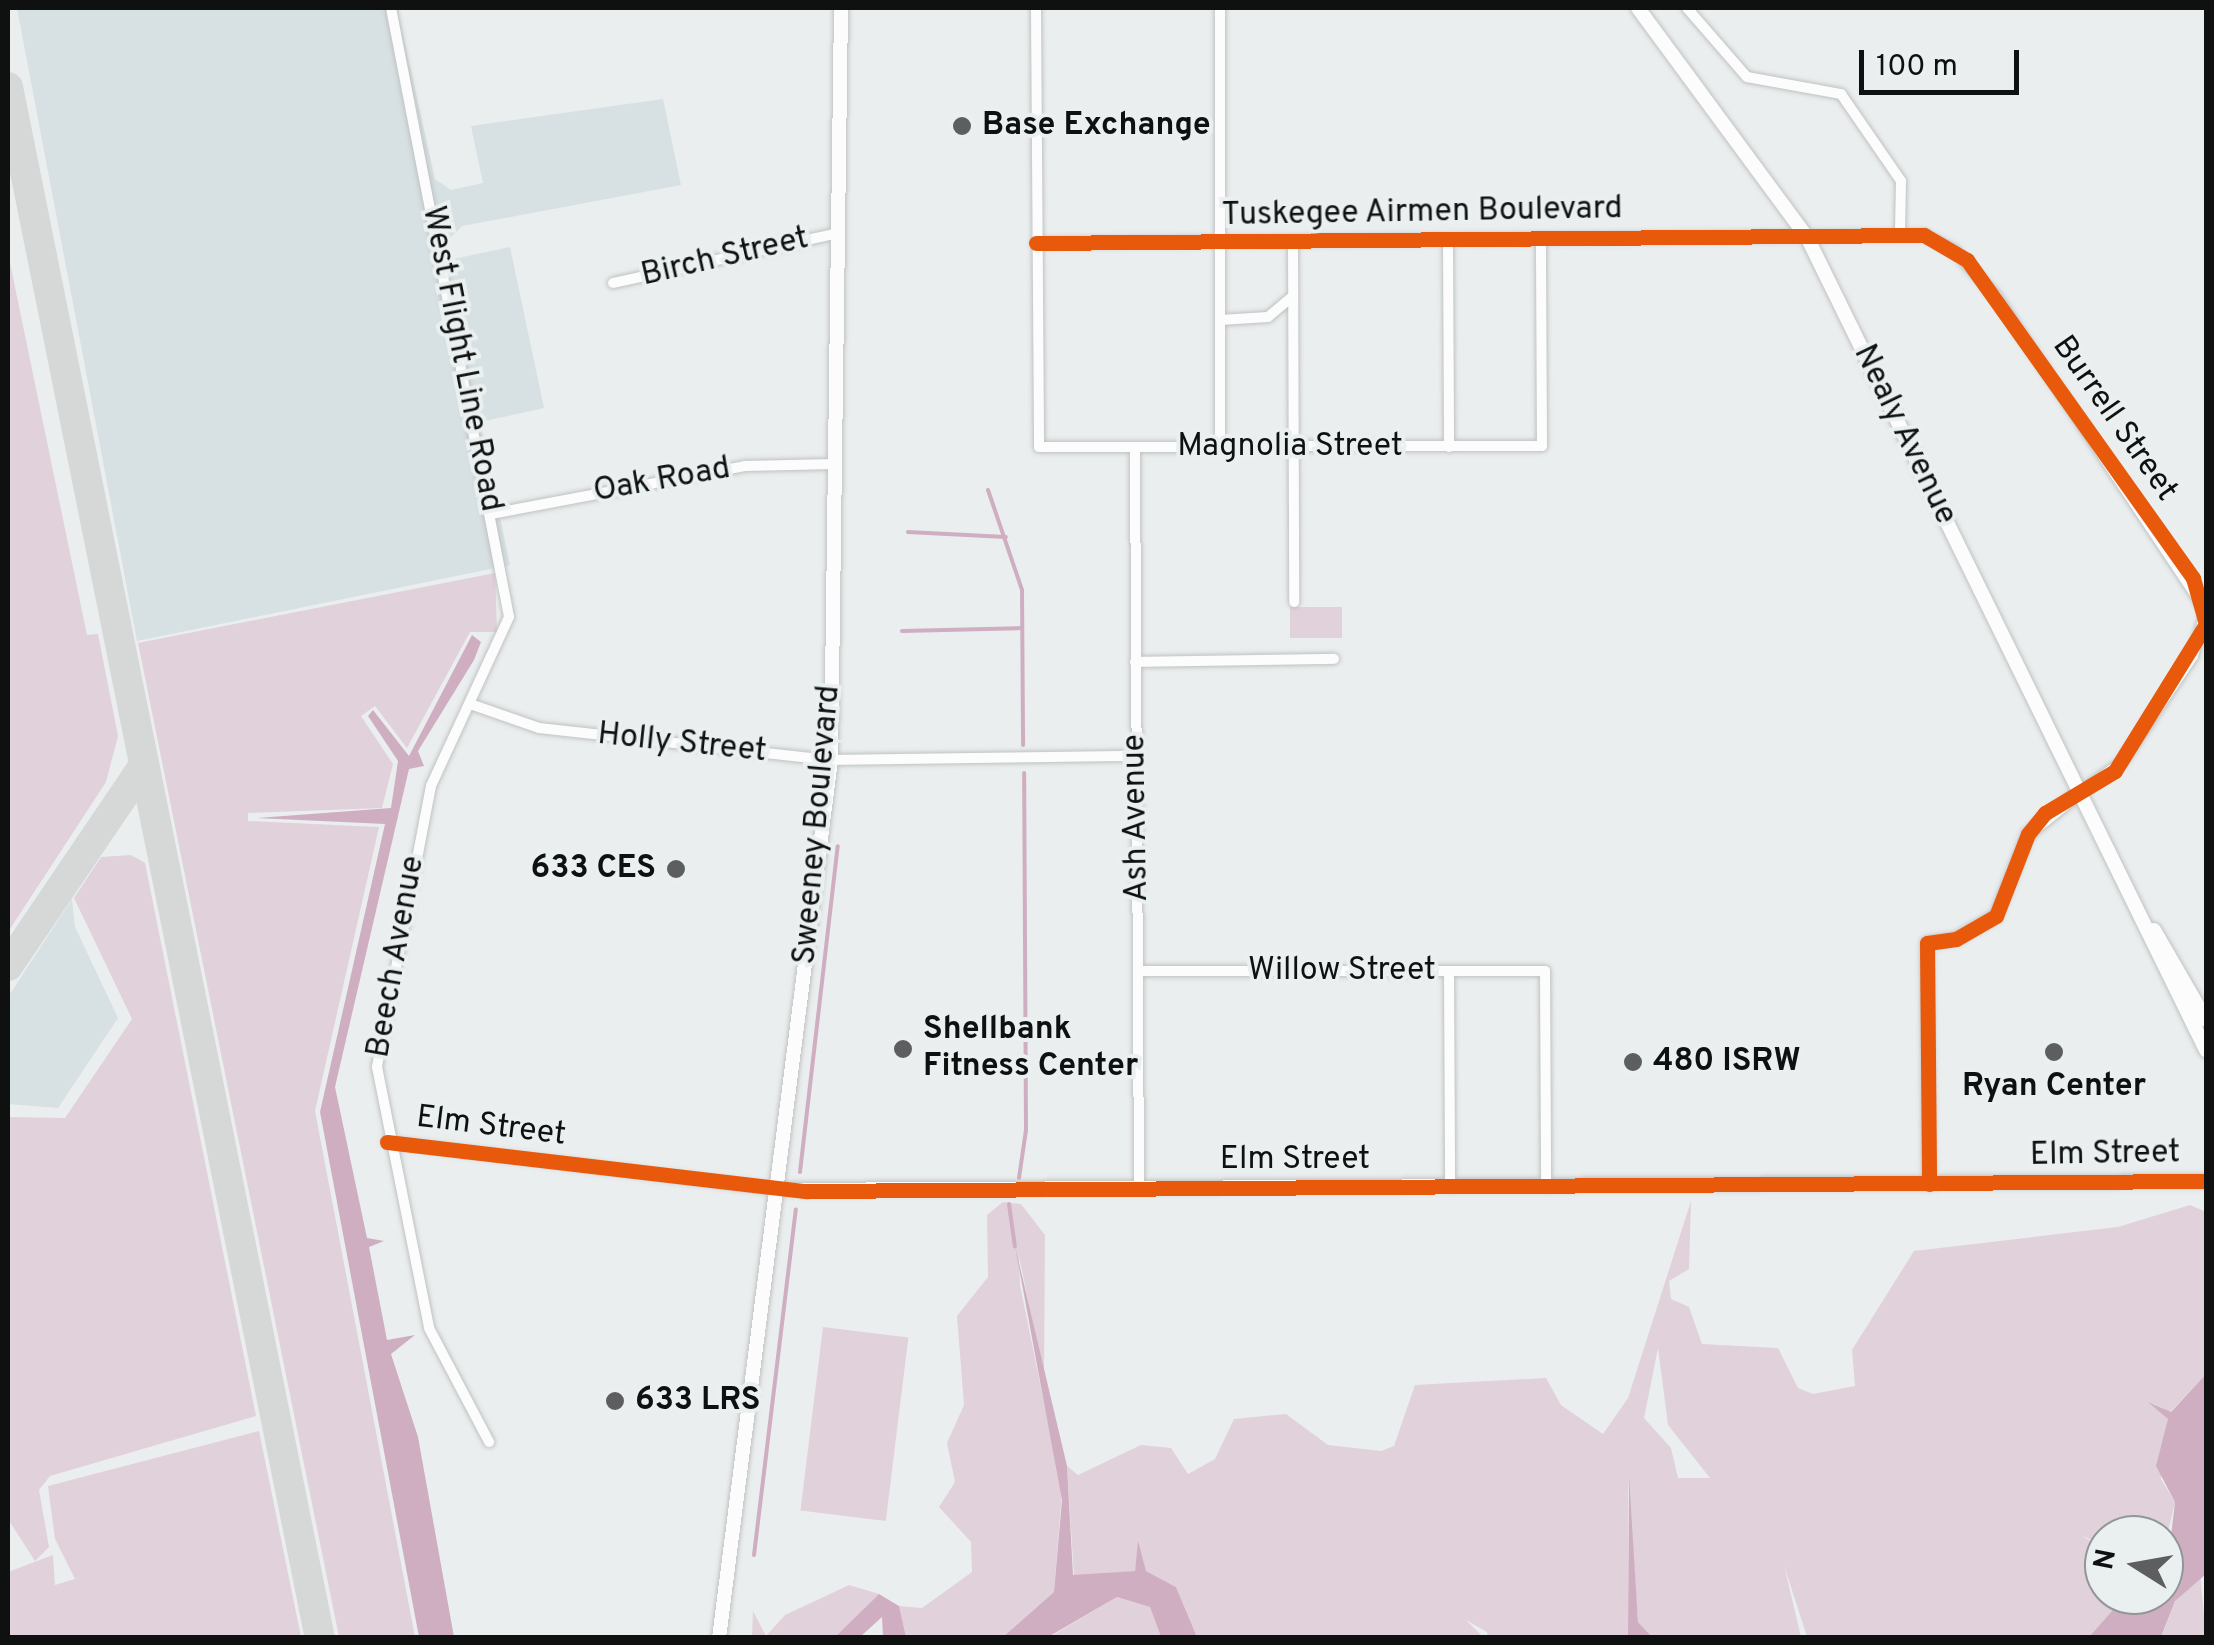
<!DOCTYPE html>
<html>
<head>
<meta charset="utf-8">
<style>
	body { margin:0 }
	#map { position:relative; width:2214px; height:1645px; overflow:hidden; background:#ebeeef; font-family:Overpass,sans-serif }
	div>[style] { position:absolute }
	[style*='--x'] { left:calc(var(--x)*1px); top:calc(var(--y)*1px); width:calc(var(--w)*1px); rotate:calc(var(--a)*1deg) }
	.built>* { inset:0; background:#d7e0e2 }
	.green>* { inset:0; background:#e1d1db; transform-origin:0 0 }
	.water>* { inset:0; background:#cfaec2 }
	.stream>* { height:4px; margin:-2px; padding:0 2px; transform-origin:2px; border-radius:2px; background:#cfaec2 }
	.taxiway>* { height:30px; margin:-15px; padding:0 15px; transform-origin:15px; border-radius:15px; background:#d6d8d8 }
	.roads { filter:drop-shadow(0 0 2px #c0c2c2) drop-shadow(0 0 2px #c0c2c2) }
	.minor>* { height:10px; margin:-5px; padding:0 5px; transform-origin:5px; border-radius:5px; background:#fcfcfd }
	.tertiary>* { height:12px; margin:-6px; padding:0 6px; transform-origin:6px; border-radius:6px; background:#fcfcfd }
	.secondary>* { height:14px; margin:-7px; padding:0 7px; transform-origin:7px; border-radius:7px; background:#fcfcfd }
	.cycleway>* { height:15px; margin:-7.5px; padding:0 7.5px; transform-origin:7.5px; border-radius:7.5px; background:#e8590c }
	.dots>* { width:28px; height:28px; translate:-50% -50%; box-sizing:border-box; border:5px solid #eaeff0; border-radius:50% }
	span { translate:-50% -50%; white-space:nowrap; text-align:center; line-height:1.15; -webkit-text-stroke:8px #eaeff0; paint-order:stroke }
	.poi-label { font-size:32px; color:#0f1111; font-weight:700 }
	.left { translate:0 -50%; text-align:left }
	.right { translate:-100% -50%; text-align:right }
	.street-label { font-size:32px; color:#0f1111 }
	.frame { position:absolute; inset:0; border:10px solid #0f1111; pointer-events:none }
	.north { position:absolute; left:2084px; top:1515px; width:100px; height:100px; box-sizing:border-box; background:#eaeff0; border:2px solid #929697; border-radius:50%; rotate:281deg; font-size:28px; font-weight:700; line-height:40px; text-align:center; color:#0f1111 }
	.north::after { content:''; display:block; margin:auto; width:35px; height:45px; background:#5c5e5f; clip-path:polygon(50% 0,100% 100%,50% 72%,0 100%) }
	.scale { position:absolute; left:1859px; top:50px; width:160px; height:45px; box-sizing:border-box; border:5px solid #0f1111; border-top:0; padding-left:12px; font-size:30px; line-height:35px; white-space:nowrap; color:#0f1111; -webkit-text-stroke:8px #eaeff0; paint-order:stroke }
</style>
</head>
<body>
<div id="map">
	<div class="built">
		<i style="clip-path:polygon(17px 8px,397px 8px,435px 179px,451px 190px,483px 183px,471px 126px,663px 99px,681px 185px,462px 226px,447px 241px,449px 260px,510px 247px,544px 408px,480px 422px,510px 565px,137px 641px)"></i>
		<i style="clip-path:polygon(72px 899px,75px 927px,118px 1018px,58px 1108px,8px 1104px,8px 997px)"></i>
	</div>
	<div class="green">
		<i style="clip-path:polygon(9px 258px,87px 635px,98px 634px,118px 736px,106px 782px,8px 932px)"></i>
		<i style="clip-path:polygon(495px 573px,497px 632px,470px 632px,407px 748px,375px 706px,361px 716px,393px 764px,382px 808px,248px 813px,248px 821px,379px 827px,315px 1111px,415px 1637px,339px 1637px,138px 643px)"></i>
		<i style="left:1290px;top:607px;width:52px;height:31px"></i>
		<i style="clip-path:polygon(131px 855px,145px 863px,256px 1416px,50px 1476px,39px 1490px,49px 1547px,35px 1561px,8px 1519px,8px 1117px,65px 1118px,132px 1019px,74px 898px,101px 857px)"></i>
		<i style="clip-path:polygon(evenodd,1691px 1201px,1689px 1269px,1669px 1281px,1671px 1299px,1689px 1307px,1702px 1344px,1778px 1348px,1798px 1388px,1813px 1394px,1855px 1386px,1852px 1350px,1914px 1251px,2118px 1227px,2190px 1205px,2206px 1212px,2206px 1374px,2170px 1412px,2152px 1403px,2168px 1419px,2161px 1479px,2175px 1502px,2168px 1532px,2104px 1535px,2104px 1547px,2082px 1535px,2104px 1551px,2104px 1595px,2126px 1595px,2089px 1637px,1807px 1637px,1784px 1565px,1801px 1637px,1652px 1637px,1638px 1622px,1628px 1478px,1628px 1637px,1488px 1637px,1487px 1632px,1466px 1620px,1483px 1637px,1197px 1637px,1176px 1587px,1146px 1571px,1138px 1551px,1135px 1571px,1074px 1576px,1067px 1466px,1078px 1475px,1141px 1445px,1171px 1448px,1188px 1474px,1215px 1459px,1234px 1419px,1286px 1414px,1328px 1445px,1381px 1451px,1394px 1446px,1415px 1385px,1546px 1378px,1561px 1405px,1603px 1434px,1628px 1398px,1691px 1201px,1658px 1348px,1668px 1425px,1710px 1478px,1678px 1478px,1671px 1448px,1644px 1418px,1658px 1348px)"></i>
		<i style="clip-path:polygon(1003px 1202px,1021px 1204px,1045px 1235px,1044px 1379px,1019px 1256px,1020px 1285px,1062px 1491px,1054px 1592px,1003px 1637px,906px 1637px,899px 1606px,922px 1608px,972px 1572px,971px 1542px,939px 1507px,955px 1482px,947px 1443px,964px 1405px,957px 1316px,988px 1277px,987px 1215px)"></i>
		<i style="left:823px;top:1327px;width:86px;height:185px;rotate:7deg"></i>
		<i style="clip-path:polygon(259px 1431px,301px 1637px,8px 1637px,8px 1572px,53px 1555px,55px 1585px,75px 1579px,55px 1539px,48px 1486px)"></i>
		<i style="clip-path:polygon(2200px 1573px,2206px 1637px,2161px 1638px,2175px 1601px)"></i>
		<i style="clip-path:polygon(849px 1585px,879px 1594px,835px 1637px,752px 1638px,753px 1611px,766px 1636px,785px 1615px)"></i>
		<i style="clip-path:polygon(1117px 1597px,1150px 1607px,1161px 1637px,1048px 1638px)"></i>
	</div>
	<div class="water">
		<i style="clip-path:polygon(472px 635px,481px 642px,474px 660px,418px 751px,424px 766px,409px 769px,335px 1087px,367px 1238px,384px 1241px,369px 1247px,387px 1340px,415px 1335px,391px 1354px,418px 1437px,454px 1637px,419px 1637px,320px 1112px,385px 824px,257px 818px,391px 808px,398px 761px,368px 716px,373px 710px,409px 756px)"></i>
		<i style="clip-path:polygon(1015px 1246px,1067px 1466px,1073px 1575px,1135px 1571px,1138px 1541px,1146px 1571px,1176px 1587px,1197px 1637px,1161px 1637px,1150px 1607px,1117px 1597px,1048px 1637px,1003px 1637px,1054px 1592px,1062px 1500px)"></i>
		<i style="clip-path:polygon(2206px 1374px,2206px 1574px,2175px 1601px,2161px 1637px,2089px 1637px,2126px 1595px,2164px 1595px,2175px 1502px,2156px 1466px,2168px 1419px,2148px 1402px,2171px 1412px)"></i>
		<i style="clip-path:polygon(1629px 1476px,1638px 1622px,1652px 1637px,1628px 1637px)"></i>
		<i style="clip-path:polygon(879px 1594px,899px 1606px,906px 1637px,883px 1637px,882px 1617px,860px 1637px,835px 1637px)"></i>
	</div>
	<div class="stream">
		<i style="--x:988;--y:490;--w:106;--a:71.2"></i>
		<i style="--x:1022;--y:590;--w:155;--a:89.6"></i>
		<i style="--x:908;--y:532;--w:98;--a:2.9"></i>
		<i style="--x:902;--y:631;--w:120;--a:-1.4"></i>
		<i style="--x:800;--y:1172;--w:328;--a:-83.4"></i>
		<i style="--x:1019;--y:1178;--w:49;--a:-81.7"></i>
		<i style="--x:1026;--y:1130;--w:357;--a:-90.3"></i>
		<i style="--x:1009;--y:1204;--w:43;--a:82.1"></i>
		<i style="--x:754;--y:1555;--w:348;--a:-83.1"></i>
	</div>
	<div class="taxiway">
		<i style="--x:8;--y:87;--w:1582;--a:78.63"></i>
		<i style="--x:8;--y:966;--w:243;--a:-55.9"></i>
	</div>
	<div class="roads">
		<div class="minor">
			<i style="--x:391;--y:8;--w:620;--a:79.03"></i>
			<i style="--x:509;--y:617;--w:186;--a:114.8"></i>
			<i style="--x:431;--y:786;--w:286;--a:100.9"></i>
			<i style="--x:377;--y:1067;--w:266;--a:78.7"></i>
			<i style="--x:429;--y:1328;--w:129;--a:62.2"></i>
			<i style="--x:1036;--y:8;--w:439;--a:89.6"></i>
			<i style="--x:1039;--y:447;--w:503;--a:-0.11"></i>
			<i style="--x:1542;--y:446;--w:206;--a:-90.3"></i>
			<i style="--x:1220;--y:8;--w:439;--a:90"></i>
			<i style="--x:1687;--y:8;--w:91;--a:49"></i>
			<i style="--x:1747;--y:77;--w:96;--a:10.3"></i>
			<i style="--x:1841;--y:94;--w:106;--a:55.4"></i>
			<i style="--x:1901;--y:181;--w:54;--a:91.1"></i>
			<i style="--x:1448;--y:240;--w:207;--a:89.7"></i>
			<i style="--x:1293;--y:242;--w:360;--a:89.8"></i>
			<i style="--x:1036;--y:243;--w:888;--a:-0.52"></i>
			<i style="--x:1924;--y:235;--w:34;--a:27"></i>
			<i style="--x:1954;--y:250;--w:62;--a:47.6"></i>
			<i style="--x:1996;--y:296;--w:379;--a:56.3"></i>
			<i style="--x:2206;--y:611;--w:47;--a:106.1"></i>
			<i style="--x:2193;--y:656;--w:128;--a:123.8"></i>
			<i style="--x:2122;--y:762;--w:53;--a:144.2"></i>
			<i style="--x:613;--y:283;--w:230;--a:-12.5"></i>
			<i style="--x:1220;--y:320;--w:48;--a:-3.6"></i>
			<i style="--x:1268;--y:317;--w:33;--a:-40"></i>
			<i style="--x:1135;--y:449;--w:738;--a:89.69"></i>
			<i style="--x:491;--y:514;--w:258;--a:-10.7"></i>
			<i style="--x:745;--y:466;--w:90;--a:-1.3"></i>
			<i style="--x:1135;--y:662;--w:199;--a:-0.9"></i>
			<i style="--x:473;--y:705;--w:70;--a:19.2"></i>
			<i style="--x:539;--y:728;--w:294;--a:6.3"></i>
			<i style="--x:831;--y:760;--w:304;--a:-0.8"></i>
			<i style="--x:1139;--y:971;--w:406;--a:0"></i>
			<i style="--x:1545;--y:971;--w:216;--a:89.7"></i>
			<i style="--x:1449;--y:971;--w:216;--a:89.7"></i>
			<i style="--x:387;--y:1142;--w:393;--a:6.9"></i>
		</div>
		<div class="tertiary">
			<i style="--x:1929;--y:1184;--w:241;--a:-90.5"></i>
			<i style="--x:1927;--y:943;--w:29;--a:-8"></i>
			<i style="--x:1956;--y:939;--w:46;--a:-29.9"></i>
			<i style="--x:1996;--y:916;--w:88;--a:-68.7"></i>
			<i style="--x:2028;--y:834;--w:65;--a:-38.8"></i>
			<i style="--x:777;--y:1189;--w:1429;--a:-0.32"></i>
		</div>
		<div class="secondary">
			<i style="--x:1638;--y:8;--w:285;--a:53.6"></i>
			<i style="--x:1807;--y:237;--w:906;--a:63.86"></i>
			<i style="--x:2154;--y:930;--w:104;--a:60"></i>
			<i style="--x:719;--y:1638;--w:885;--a:-82.73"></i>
			<i style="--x:831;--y:760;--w:752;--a:-89.24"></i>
		</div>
	</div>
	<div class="cycleway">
		<i style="--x:1036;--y:243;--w:888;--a:-0.52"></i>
		<i style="--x:1924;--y:235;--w:50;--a:30.2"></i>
		<i style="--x:1967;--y:260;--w:390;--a:54.6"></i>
		<i style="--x:2193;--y:578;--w:48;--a:74.2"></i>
		<i style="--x:2206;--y:624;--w:173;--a:121.8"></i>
		<i style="--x:2115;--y:771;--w:82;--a:149"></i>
		<i style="--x:2045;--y:813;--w:27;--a:129"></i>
		<i style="--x:2028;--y:834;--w:88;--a:111.3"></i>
		<i style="--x:1996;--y:916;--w:46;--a:150.1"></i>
		<i style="--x:1956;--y:939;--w:29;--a:172"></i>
		<i style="--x:1927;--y:943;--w:241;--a:89.5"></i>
		<i style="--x:387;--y:1142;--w:423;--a:6.7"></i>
		<i style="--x:807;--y:1191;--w:1399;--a:-0.41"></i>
	</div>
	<div class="dots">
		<i style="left:962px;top:126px;background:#5c5e5f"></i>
		<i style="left:676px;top:869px;background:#5c5e5f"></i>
		<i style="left:903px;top:1049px;background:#5c5e5f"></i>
		<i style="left:2054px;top:1052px;background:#5c5e5f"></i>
		<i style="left:1633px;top:1062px;background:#5c5e5f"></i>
		<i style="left:615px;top:1401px;background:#5c5e5f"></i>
	</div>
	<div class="poi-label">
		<span class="left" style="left:982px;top:126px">Base Exchange</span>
		<span class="right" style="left:656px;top:869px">633 CES</span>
		<span class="left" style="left:923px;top:1049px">Shellbank<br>Fitness Center</span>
		<span class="left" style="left:1653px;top:1062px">480 ISRW</span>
		<span style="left:2054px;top:1087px">Ryan Center</span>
		<span class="left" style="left:635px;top:1401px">633 LRS</span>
	</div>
	<div class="street-label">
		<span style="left:1422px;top:213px;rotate:-1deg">Tuskegee Airmen Boulevard</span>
		<span style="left:725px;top:258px;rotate:-13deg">Birch Street</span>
		<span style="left:461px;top:359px;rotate:79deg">West Flight Line Road</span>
		<span style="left:2114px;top:419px;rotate:55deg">Burrell Street</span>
		<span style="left:1904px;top:435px;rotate:64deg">Nealy Avenue</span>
		<span style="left:1290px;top:447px">Magnolia Street</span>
		<span style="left:662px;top:481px;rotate:-10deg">Oak Road</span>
		<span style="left:682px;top:744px;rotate:6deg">Holly Street</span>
		<span style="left:1137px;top:818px;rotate:-91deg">Ash Avenue</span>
		<span style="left:818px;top:825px;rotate:-85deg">Sweeney Boulevard</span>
		<span style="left:397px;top:957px;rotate:-80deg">Beech Avenue</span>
		<span style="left:1342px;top:971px">Willow Street</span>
		<span style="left:491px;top:1127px;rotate:7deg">Elm Street</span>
		<span style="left:2105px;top:1155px;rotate:-1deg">Elm Street</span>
		<span style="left:1295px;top:1160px">Elm Street</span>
	</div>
	<div class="frame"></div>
	<div class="north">N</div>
	<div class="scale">100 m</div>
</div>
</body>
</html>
